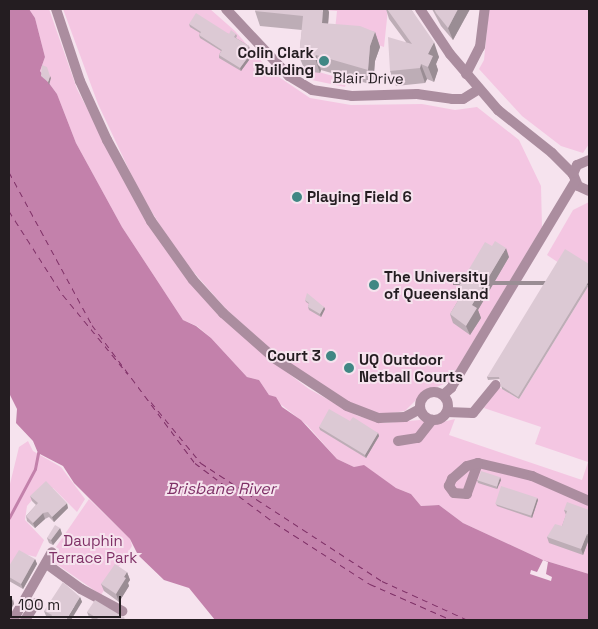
<!DOCTYPE html>
<html>
<head>
<meta charset="utf-8">
<style>
	body { margin:0 }
	#map { position:relative; width:598px; height:629px; overflow:hidden; background:#f6e3ee; font-family:"Space Grotesk",sans-serif }
	div>[style] { position:absolute }
	[style*='--x'] { left:calc(var(--x)*1px); top:calc(var(--y)*1px); width:calc(var(--w)*1px); rotate:calc(var(--a)*1deg) }
	.green>* { inset:0; background:#f4c6e2 }
	.water>* { inset:0; background:#c381ab }
	.pier>* { inset:0; background:#f6e3ee }
	.stream>* { height:2.5px; margin:-1.25px; padding:0 1.25px; transform-origin:1.25px; border-radius:1.25px; background:#c381ab }
	.ferry>* { height:1px; margin-top:-0.5px; transform-origin:0; background:repeating-linear-gradient(90deg,#7f3067 0 6px,transparent 0 11px) }
	.minor>* { height:10px; margin:-5px; padding:0 5px; transform-origin:5px; border-radius:5px; background:#ab8d9f }
	.minor>.ring { margin:-5px; padding:0; box-sizing:content-box; background:none; border:10px solid #ab8d9f; border-radius:50% }
	.wall>* { inset:0; background:#bdadb6 }
	.shaded-wall>* { inset:0; background:#9a8d94; transform-origin:0 0 }
	.building>* { inset:0; background:#dcc9d4; transform-origin:0 0 }
	.dots>* { width:14px; height:14px; translate:-50% -50%; box-sizing:border-box; border:2px solid #f6e3ee; border-radius:50% }
	span { translate:-50% -50%; white-space:nowrap; text-align:center; line-height:1.15; -webkit-text-stroke:4px #f6e3ee; paint-order:stroke }
	.poi-label { font-size:15px; color:#241d21; font-weight:700 }
	.right { translate:-100% -50%; text-align:right }
	.left { translate:0 -50%; text-align:left }
	.street-label { font-size:15px; color:#241d21 }
	.park-label { font-size:15px; color:#7f3066 }
	.water-label { font-size:16px; color:#7f3067; font-style:italic }
	.frame { position:absolute; inset:0; border:10px solid #241d21; pointer-events:none }
	.scale { position:absolute; left:10px; top:596px; width:111px; height:22px; box-sizing:border-box; border:2px solid #241d21; border-top:0; padding-left:6px; font-size:15px; line-height:18px; white-space:nowrap; color:#241d21; -webkit-text-stroke:4px #f6e3ee; paint-order:stroke }
</style>
</head>
<body>
<div id="map">
	<div class="green">
		<i style="clip-path:polygon(29px 9px,49px 9px,77px 89px,143px 216px,264px 355px,309px 389px,358px 416px,384px 423px,420px 420px,438px 423px,455px 419px,449px 435px,582px 480px,588px 462px,535px 444px,541px 427px,484px 408px,499px 387px,519px 399px,589px 285px,589px 574px,543px 560px,463px 523px,439px 505px,421px 506px,411px 494px,396px 488px,364px 466px,354px 467px,337px 459px,307px 425px,269px 395px,259px 380px,247px 377px,211px 338px,197px 326px,183px 320px,122px 227px,76px 143px,57px 94px,40px 71px,45px 57px,35px 18px)"></i>
		<i style="clip-path:polygon(63px 9px,210px 9px,235px 31px,270px 71px,310px 98px,351px 105px,422px 104px,455px 110px,477px 107px,519px 140px,541px 186px,542px 227px,449px 382px,424px 392px,405px 411px,379px 415px,349px 403px,281px 359px,226px 309px,177px 253px,139px 191px,98px 104px)"></i>
		<i style="clip-path:polygon(314px 9px,388px 9px,384px 47px,335px 30px,337px 11px)"></i>
		<i style="clip-path:polygon(489px 9px,589px 9px,589px 144px,583px 153px,561px 146px,522px 116px,479px 69px,484px 60px)"></i>
		<i style="clip-path:polygon(301px 67px,347px 80px,345px 87px,312px 80px,300px 73px)"></i>
		<i style="clip-path:polygon(589px 202px,589px 266px,559px 263px,547px 255px,573px 210px)"></i>
		<i style="clip-path:polygon(28px 441px,33px 451px,61px 467px,85px 499px,77px 512px,53px 488px,42px 488px,27px 506px,25px 520px,44px 540px,36px 557px,20px 553px,9px 570px,9px 488px,19px 447px)"></i>
		<i style="clip-path:polygon(89px 499px,130px 539px,132px 546px,101px 595px,55px 563px,59px 549px,56px 547px)"></i>
	</div>
	<div class="water">
		<i style="clip-path:polygon(9px 9px,29px 9px,35px 18px,45px 57px,40px 71px,57px 94px,76px 143px,122px 227px,183px 320px,196px 326px,211px 338px,247px 377px,259px 380px,269px 395px,276px 397px,282px 407px,301px 420px,337px 459px,354px 467px,364px 465px,396px 488px,411px 494px,421px 506px,439px 505px,463px 523px,543px 560px,589px 574px,589px 620px,215px 620px,189px 588px,164px 580px,138px 555px,130px 539px,74px 483px,63px 466px,38px 453px,33px 441px,16px 423px,17px 409px,9px 393px)"></i>
	</div>
	<div class="pier">
		<i style="clip-path:polygon(543px 560px,548px 562px,546px 574px,552px 577px,551px 581px,530px 574px,531px 570px,537px 572px)"></i>
	</div>
	<div class="stream">
		<i style="--x:9;--y:518;--w:55;--a:-62"></i>
		<i style="--x:35;--y:469;--w:16;--a:-79"></i>
	</div>
	<div class="ferry">
		<i style="--x:9;--y:172;--w:174;--a:61.5"></i>
		<i style="--x:92;--y:325;--w:172;--a:53.3"></i>
		<i style="--x:195;--y:463;--w:100;--a:36.9"></i>
		<i style="--x:275;--y:523;--w:113;--a:32.7"></i>
		<i style="--x:370;--y:584;--w:90;--a:23.7"></i>
		<i style="--x:9;--y:211;--w:100;--a:57.3"></i>
		<i style="--x:63;--y:295;--w:102;--a:50.6"></i>
		<i style="--x:151;--y:402;--w:79;--a:50.7"></i>
		<i style="--x:201;--y:463;--w:216;--a:33.1"></i>
		<i style="--x:382;--y:581;--w:94;--a:24.4"></i>
	</div>
	<div class="minor">
		<i style="--x:56;--y:9;--w:76;--a:71.6"></i>
		<i style="--x:80;--y:81;--w:65;--a:65.4"></i>
		<i style="--x:107;--y:140;--w:92;--a:61.5"></i>
		<i style="--x:151;--y:221;--w:72;--a:54.6"></i>
		<i style="--x:193;--y:280;--w:45;--a:47.7"></i>
		<i style="--x:223;--y:313;--w:68;--a:41.4"></i>
		<i style="--x:274;--y:358;--w:87;--a:33.3"></i>
		<i style="--x:347;--y:406;--w:34;--a:21"></i>
		<i style="--x:379;--y:418;--w:26;--a:-2"></i>
		<i style="--x:405;--y:417;--w:17;--a:-28"></i>
		<i style="--x:226;--y:9;--w:92;--a:46.8"></i>
		<i style="--x:289;--y:76;--w:27;--a:31"></i>
		<i style="--x:312;--y:90;--w:40;--a:8.5"></i>
		<i style="--x:352;--y:96;--w:65;--a:-1.8"></i>
		<i style="--x:417;--y:94;--w:35;--a:8"></i>
		<i style="--x:452;--y:99;--w:11;--a:0"></i>
		<i style="--x:463;--y:99;--w:19;--a:-32"></i>
		<i style="--x:420;--y:9;--w:54;--a:56.3"></i>
		<i style="--x:450;--y:54;--w:74;--a:49.4"></i>
		<i style="--x:498;--y:110;--w:69;--a:38.5"></i>
		<i style="--x:552;--y:153;--w:30;--a:45"></i>
		<i style="--x:466;--y:74;--w:30;--a:-63"></i>
		<i style="--x:480;--y:47;--w:38;--a:-83"></i>
		<i style="--x:589;--y:160;--w:13;--a:157"></i>
		<i style="--x:577;--y:165;--w:10;--a:114"></i>
		<i style="--x:573;--y:174;--w:13;--a:67"></i>
		<i style="--x:578;--y:186;--w:12;--a:24"></i>
		<i class="ring" style="left:420px;top:392px;width:18px;height:18px"></i>
		<i style="--x:443;--y:395;--w:11;--a:-41"></i>
		<i style="--x:451;--y:388;--w:240;--a:-59"></i>
		<i style="--x:447;--y:412;--w:26;--a:2"></i>
		<i style="--x:473;--y:413;--w:36;--a:-51"></i>
		<i style="--x:398;--y:441;--w:20;--a:-9"></i>
		<i style="--x:418;--y:438;--w:23;--a:-52"></i>
		<i style="--x:478;--y:463;--w:56;--a:13.5"></i>
		<i style="--x:532;--y:476;--w:62;--a:23.7"></i>
		<i style="--x:478;--y:463;--w:33;--a:110"></i>
		<i style="--x:467;--y:494;--w:13;--a:-176"></i>
		<i style="--x:454;--y:493;--w:9;--a:-126"></i>
		<i style="--x:449;--y:486;--w:8;--a:-67"></i>
		<i style="--x:452;--y:479;--w:20;--a:-41"></i>
		<i style="--x:467;--y:466;--w:11;--a:-15"></i>
		<i style="--x:48;--y:565;--w:41;--a:36"></i>
		<i style="--x:81;--y:589;--w:47;--a:28.2"></i>
		<i style="--x:13;--y:620;--w:78;--a:-60.2"></i>
		<i style="--x:25;--y:620;--w:20;--a:-57"></i>
	</div>
	<div class="wall">
		<i style="clip-path:polygon(386px 9px,411px 9px,439px 57px,436px 64px,438px 70px,434px 82px,427px 79px,425px 83px,396px 86px,390px 71px,406px 42px,389px 19px)"></i>
		<i style="clip-path:polygon(432px 9px,470px 9px,453px 40px,441px 26px)"></i>
		<i style="clip-path:polygon(255px 11px,329px 12px,328px 24px,375px 32px,380px 47px,375px 61px,373px 85px,321px 70px,320px 73px,305px 71px,299px 56px,302px 30px,260px 26px)"></i>
		<i style="clip-path:polygon(189px 24px,229px 34px,236px 34px,237px 36px,236px 38px,249px 46px,250px 49px,248px 51px,252px 56px,241px 71px,219px 58px,219px 55px,221px 51px,200px 38px,199px 35px,200px 33px,190px 27px)"></i>
		<i style="clip-path:polygon(492px 246px,509px 257px,478px 310px,481px 318px,470px 335px,453px 323px,450px 314px,459px 299px,456px 291px)"></i>
		<i style="clip-path:polygon(589px 264px,589px 285px,519px 399px,502px 389px,500px 379px,488px 380px,487px 377px)"></i>
		<i style="clip-path:polygon(305px 300px,324px 307px,325px 309px,321px 317px,309px 310px,308px 307px,309px 304px,306px 302px)"></i>
		<i style="clip-path:polygon(350px 421px,378px 433px,379px 436px,366px 458px,320px 430px,319px 427px)"></i>
		<i style="clip-path:polygon(477px 480px,501px 480px,497px 489px,478px 483px)"></i>
		<i style="clip-path:polygon(30px 496px,68px 508px,54px 522px,49px 517px,45px 519px,35px 528px,27px 521px,26px 516px,36px 505px,32px 501px)"></i>
		<i style="clip-path:polygon(537px 498px,538px 500px,532px 518px,497px 506px,496px 504px)"></i>
		<i style="clip-path:polygon(564px 510px,589px 510px,589px 539px,583px 555px,549px 543px,547px 537px,562px 526px,566px 515px)"></i>
		<i style="clip-path:polygon(60px 528px,62px 534px,53px 545px,49px 543px,47px 538px)"></i>
		<i style="clip-path:polygon(35px 559px,37px 564px,23px 589px,9px 581px,9px 566px)"></i>
		<i style="clip-path:polygon(127px 572px,130px 580px,128px 583px,129px 586px,119px 602px,104px 591px,101px 584px)"></i>
		<i style="clip-path:polygon(80px 597px,82px 602px,50px 618px,46px 616px,44px 611px)"></i>
		<i style="clip-path:polygon(87px 612px,125px 620px,94px 620px,89px 617px)"></i>
	</div>
	<div class="shaded-wall">
		<i style="clip-path:polygon(323px 9px,328px 9px,329px 12px,327px 38px,322px 23px)"></i>
		<i style="clip-path:polygon(458px 9px,470px 9px,453px 40px,448px 28px)"></i>
		<i style="clip-path:polygon(375px 32px,380px 47px,375px 61px,373px 85px,368px 70px,370px 46px)"></i>
		<i style="clip-path:polygon(434px 42px,439px 57px,436px 64px,438px 70px,434px 82px,428px 67px,428px 54px)"></i>
		<i style="clip-path:polygon(251px 53px,252px 56px,241px 71px,240px 68px)"></i>
		<i style="clip-path:polygon(316px 55px,321px 70px,320px 73px,315px 58px)"></i>
		<i style="clip-path:polygon(421px 64px,427px 79px,425px 83px,420px 68px)"></i>
		<i style="clip-path:polygon(50px 76px,51px 78px,49px 85px,48px 82px)"></i>
		<i style="clip-path:polygon(506px 248px,509px 257px,478px 310px,481px 318px,470px 335px,466px 326px,472px 305px)"></i>
		<i style="left:589px;top:281px;width:4px;height:136px;rotate:90deg"></i>
		<i style="clip-path:polygon(324px 307px,325px 309px,321px 317px,320px 314px)"></i>
		<i style="clip-path:polygon(378px 433px,379px 436px,366px 458px,365px 455px)"></i>
		<i style="clip-path:polygon(500px 477px,501px 480px,497px 489px,497px 487px)"></i>
		<i style="clip-path:polygon(537px 498px,538px 500px,532px 518px,531px 515px)"></i>
		<i style="clip-path:polygon(67px 503px,68px 508px,54px 522px,52px 517px)"></i>
		<i style="clip-path:polygon(43px 513px,45px 519px,35px 528px,33px 523px)"></i>
		<i style="clip-path:polygon(60px 528px,62px 534px,53px 545px,51px 540px)"></i>
		<i style="clip-path:polygon(587px 534px,589px 539px,583px 555px,581px 549px)"></i>
		<i style="clip-path:polygon(35px 559px,37px 564px,23px 589px,21px 584px)"></i>
		<i style="clip-path:polygon(127px 572px,130px 580px,128px 583px,129px 586px,119px 602px,116px 594px,124px 577px)"></i>
		<i style="clip-path:polygon(80px 597px,82px 602px,71px 620px,66px 620px)"></i>
		<i style="clip-path:polygon(13px 599px,14px 604px,9px 613px,9px 606px)"></i>
	</div>
	<div class="building">
		<i style="clip-path:polygon(255px 9px,323px 9px,322px 23px,360px 26px,375px 32px,370px 46px,368px 70px,316px 55px,315px 58px,299px 56px,303px 16px,255px 11px)"></i>
		<i style="clip-path:polygon(387px 9px,411px 9px,434px 42px,428px 54px,433px 56px,428px 67px,421px 64px,420px 68px,390px 71px,388px 37px,412px 44px)"></i>
		<i style="clip-path:polygon(434px 9px,458px 9px,448px 28px,436px 13px)"></i>
		<i style="clip-path:polygon(196px 13px,229px 34px,231px 30px,236px 34px,234px 37px,249px 46px,247px 49px,251px 53px,240px 68px,219px 55px,222px 50px,199px 35px,201px 32px,189px 24px)"></i>
		<i style="clip-path:polygon(42px 65px,47px 67px,50px 76px,48px 82px,41px 76px)"></i>
		<i style="clip-path:polygon(495px 241px,506px 248px,472px 305px,477px 308px,466px 326px,450px 314px,462px 294px,456px 291px,485px 242px,492px 246px)"></i>
		<i style="clip-path:polygon(565px 249px,589px 264px,589px 281px,518px 397px,501px 386px,499px 377px,487px 377px)"></i>
		<i style="clip-path:polygon(307px 293px,324px 307px,320px 314px,308px 307px,309px 303px,305px 300px)"></i>
		<i style="clip-path:polygon(329px 409px,350px 421px,353px 417px,378px 433px,365px 455px,319px 427px)"></i>
		<i style="left:481px;top:471px;width:20px;height:10px;rotate:18deg"></i>
		<i style="clip-path:polygon(46px 481px,67px 503px,52px 517px,48px 512px,43px 513px,33px 523px,26px 516px,38px 503px,30px 496px)"></i>
		<i style="left:501px;top:486px;width:38px;height:19px;rotate:18deg"></i>
		<i style="clip-path:polygon(567px 502px,589px 510px,589px 534px,587px 534px,581px 549px,547px 537px,555px 524px,562px 526px,567px 511px,564px 510px)"></i>
		<i style="clip-path:polygon(55px 525px,60px 528px,51px 540px,47px 538px)"></i>
		<i style="clip-path:polygon(19px 550px,35px 559px,21px 584px,9px 577px,9px 566px)"></i>
		<i style="clip-path:polygon(115px 564px,127px 572px,124px 577px,126px 578px,116px 594px,101px 584px)"></i>
		<i style="clip-path:polygon(63px 582px,80px 597px,66px 620px,49px 620px,52px 615px,44px 611px)"></i>
		<i style="clip-path:polygon(9px 597px,13px 599px,9px 606px)"></i>
		<i style="clip-path:polygon(95px 600px,125px 618px,123px 620px,100px 620px,87px 612px)"></i>
	</div>
	<div class="dots">
		<i style="left:324px;top:61px;background:#408784"></i>
		<i style="left:297px;top:197px;background:#408784"></i>
		<i style="left:374px;top:285px;background:#408784"></i>
		<i style="left:331px;top:356px;background:#408784"></i>
		<i style="left:349px;top:368px;background:#408784"></i>
	</div>
	<div class="poi-label">
		<span class="right" style="left:314px;top:61px">Colin Clark<br>Building</span>
		<span class="left" style="left:307px;top:197px">Playing Field 6</span>
		<span class="left" style="left:384px;top:285px">The University<br>of Queensland</span>
		<span class="right" style="left:321px;top:356px">Court 3</span>
		<span class="left" style="left:359px;top:368px">UQ Outdoor<br>Netball Courts</span>
	</div>
	<div class="street-label">
		<span style="left:368px;top:78px;rotate:1deg">Blair Drive</span>
	</div>
	<div class="park-label">
		<span style="left:93px;top:549px">Dauphin<br>Terrace Park</span>
	</div>
	<div class="water-label">
		<span style="left:221px;top:489px">Brisbane River</span>
	</div>
	<div class="frame"></div>
	<div class="scale">100 m</div>
</div>
</body>
</html>
